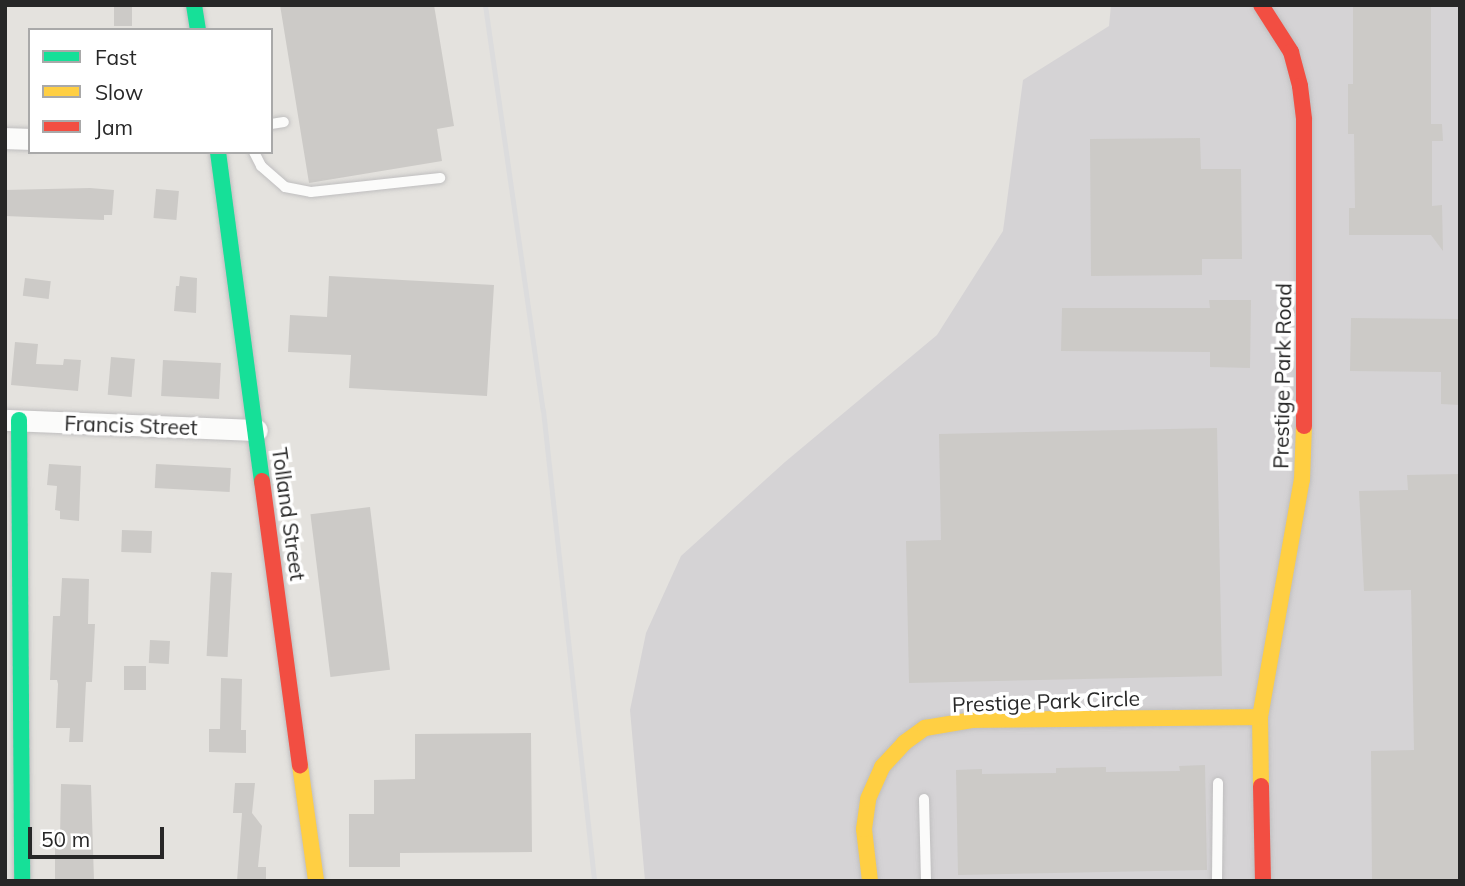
<!DOCTYPE html>
<html>
<head>
<meta charset="utf-8">
<style>
	body { margin:0 }
	#map { position:relative; width:1465px; height:886px; overflow:hidden; background:#e4e2de; font-family:Mulish,sans-serif }
	div>[style] { position:absolute }
	[style*='--x'] { left:calc(var(--x)*1px); top:calc(var(--y)*1px); width:calc(var(--w)*1px); rotate:calc(var(--a)*1deg) }
	.industrial>* { inset:0; background:#d5d3d5 }
	.building>* { inset:0; background:#cccac7; transform-origin:0 0 }
	.roads { filter:drop-shadow(0 0 2px #bfbebf) drop-shadow(0 0 2px #bfbebf) }
	.lane>* { height:10px; margin:-5px; padding:0 5px; transform-origin:5px; border-radius:5px; background:#fbfbfa }
	.street>* { height:21px; margin:-10.5px; padding:0 10.5px; transform-origin:10.5px; border-radius:10.5px; background:#fbfbfa }
	.fast>* { height:16px; margin:-8px; padding:0 8px; transform-origin:8px; border-radius:8px; background:#16e098 }
	.slow>* { height:16px; margin:-8px; padding:0 8px; transform-origin:8px; border-radius:8px; background:#ffcf43 }
	.jam>* { height:16px; margin:-8px; padding:0 8px; transform-origin:8px; border-radius:8px; background:#f24e42 }
	.rail>* { height:5px; margin:-2.5px; padding:0 2.5px; transform-origin:2.5px; border-radius:2.5px; background:#dcdcdd }
	span { translate:-50% -50%; white-space:nowrap; text-align:center; line-height:1.15; -webkit-text-stroke:7px #fff; paint-order:stroke }
	.street-label { font-size:21px; color:#272727 }
	.frame { position:absolute; inset:0; border:7px solid #272727; pointer-events:none }
	.legend { position:absolute; left:28px; top:28px; width:245px; height:126px; box-sizing:border-box; background:#fff; border:2px solid #a9a9a9; margin:0; padding:9px 12px; list-style:none; font-size:21px; color:#272727 }
	.legend li { display:flex; align-items:center; gap:14px; height:35px }
	.legend b { width:35px; border:2px solid #a9a9a9 }
	.scale { position:absolute; left:28px; top:827px; width:136px; height:32px; box-sizing:border-box; border:4px solid #272727; border-top:0; padding-left:9px; font-size:21px; line-height:24px; white-space:nowrap; color:#272727; -webkit-text-stroke:5px #fff; paint-order:stroke }
</style>
</head>
<body>
<div id="map">
	<div class="industrial">
		<i style="clip-path:polygon(1111px 5px,1460px 5px,1460px 881px,645px 881px,630px 710px,646px 633px,681px 556px,785px 462px,937px 335px,1003px 231px,1023px 80px,1109px 26px)"></i>
	</div>
	<div class="building">
		<i style="left:114px;top:5px;width:18px;height:21px"></i>
		<i style="clip-path:polygon(280px 5px,434px 5px,454px 126px,437px 129px,442px 161px,309px 183px)"></i>
		<i style="clip-path:polygon(1353px 5px,1431px 5px,1431px 124px,1442px 124px,1443px 141px,1432px 141px,1432px 206px,1442px 205px,1443px 251px,1431px 235px,1349px 235px,1349px 208px,1355px 208px,1354px 134px,1348px 134px,1348px 84px,1353px 84px)"></i>
		<i style="clip-path:polygon(1200px 138px,1201px 169px,1241px 169px,1242px 259px,1202px 259px,1202px 275px,1091px 276px,1090px 139px)"></i>
		<i style="clip-path:polygon(90px 188px,114px 190px,112px 215px,104px 215px,104px 220px,5px 216px,5px 190px)"></i>
		<i style="left:156px;top:189px;width:23px;height:29px;rotate:5deg"></i>
		<i style="clip-path:polygon(180px 276px,197px 278px,196px 313px,174px 311px,176px 286px,179px 286px)"></i>
		<i style="clip-path:polygon(329px 276px,494px 285px,487px 396px,349px 388px,351px 355px,288px 352px,290px 315px,327px 317px)"></i>
		<i style="left:25px;top:278px;width:26px;height:18px;rotate:7deg"></i>
		<i style="clip-path:polygon(1209px 300px,1251px 300px,1250px 368px,1210px 367px,1210px 352px,1061px 351px,1062px 308px,1210px 308px)"></i>
		<i style="clip-path:polygon(1351px 318px,1460px 319px,1460px 405px,1441px 404px,1441px 372px,1350px 371px)"></i>
		<i style="clip-path:polygon(15px 342px,38px 344px,36px 364px,63px 365px,64px 359px,81px 360px,78px 391px,11px 385px)"></i>
		<i style="left:111px;top:357px;width:24px;height:38px;rotate:5deg"></i>
		<i style="left:163px;top:360px;width:58px;height:36px;rotate:3deg"></i>
		<i style="clip-path:polygon(1217px 428px,1222px 676px,909px 683px,906px 541px,941px 540px,939px 434px)"></i>
		<i style="clip-path:polygon(49px 464px,81px 466px,79px 521px,60px 519px,60px 511px,55px 510px,57px 486px,47px 485px)"></i>
		<i style="left:156px;top:464px;width:75px;height:24px;rotate:3deg"></i>
		<i style="clip-path:polygon(1460px 474px,1460px 881px,1372px 881px,1371px 751px,1414px 750px,1411px 590px,1364px 591px,1359px 491px,1408px 490px,1407px 475px)"></i>
		<i style="left:370px;top:507px;width:164px;height:60px;rotate:83deg"></i>
		<i style="left:122px;top:530px;width:30px;height:22px;rotate:2deg"></i>
		<i style="left:211px;top:572px;width:21px;height:84px;rotate:3deg"></i>
		<i style="clip-path:polygon(62px 578px,89px 579px,88px 624px,95px 624px,94px 644px,92px 682px,86px 682px,83px 742px,69px 742px,70px 728px,56px 728px,58px 684px,57px 680px,50px 680px,53px 616px,60px 616px)"></i>
		<i style="left:150px;top:640px;width:20px;height:23px;rotate:3deg"></i>
		<i style="left:124px;top:666px;width:22px;height:24px"></i>
		<i style="clip-path:polygon(221px 678px,242px 679px,241px 730px,246px 730px,246px 753px,209px 752px,209px 729px,220px 729px)"></i>
		<i style="clip-path:polygon(531px 733px,532px 852px,400px 853px,400px 867px,349px 867px,349px 814px,374px 814px,374px 780px,415px 779px,415px 734px)"></i>
		<i style="clip-path:polygon(1205px 765px,1207px 870px,958px 875px,956px 770px,982px 769px,982px 774px,1056px 773px,1056px 768px,1106px 767px,1106px 772px,1180px 771px,1179px 766px)"></i>
		<i style="clip-path:polygon(235px 783px,255px 783px,252px 813px,262px 826px,258px 867px,266px 867px,266px 881px,237px 881px,242px 813px,233px 813px)"></i>
		<i style="clip-path:polygon(61px 784px,91px 785px,94px 881px,55px 881px,55px 838px,60px 838px)"></i>
	</div>
	<div class="roads">
		<div class="lane">
			<i style="--x:271;--y:124;--w:13;--a:-9"></i>
			<i style="--x:254;--y:152;--w:16;--a:63"></i>
			<i style="--x:261;--y:166;--w:32;--a:41"></i>
			<i style="--x:285;--y:187;--w:26;--a:11"></i>
			<i style="--x:311;--y:192;--w:130;--a:-6.2"></i>
			<i style="--x:924;--y:799;--w:82;--a:88.6"></i>
			<i style="--x:1217;--y:881;--w:98;--a:-89.4"></i>
		</div>
		<div class="street">
			<i style="--x:5;--y:138;--w:25;--a:2"></i>
			<i style="--x:7;--y:420;--w:250;--a:2.3"></i>
		</div>
		<div class="fast">
			<i style="--x:194;--y:5;--w:25;--a:81"></i>
			<i style="--x:218;--y:152;--w:332;--a:82.4"></i>
			<i style="--x:19;--y:420;--w:461;--a:89.6"></i>
		</div>
		<div class="slow">
			<i style="--x:300;--y:765;--w:117;--a:82.1"></i>
			<i style="--x:1261;--y:786;--w:69;--a:-90.8"></i>
			<i style="--x:1260;--y:717;--w:241;--a:-80"></i>
			<i style="--x:1302;--y:480;--w:54;--a:-87.9"></i>
			<i style="--x:870;--y:881;--w:52;--a:-96.6"></i>
			<i style="--x:864;--y:829;--w:30;--a:-82"></i>
			<i style="--x:868;--y:799;--w:35;--a:-66"></i>
			<i style="--x:882;--y:767;--w:33;--a:-47"></i>
			<i style="--x:904;--y:743;--w:26;--a:-36"></i>
			<i style="--x:925;--y:728;--w:49;--a:-9.5"></i>
			<i style="--x:973;--y:720;--w:287;--a:-0.6"></i>
		</div>
		<div class="jam">
			<i style="--x:1261;--y:5;--w:56;--a:57.4"></i>
			<i style="--x:1291;--y:52;--w:35;--a:75"></i>
			<i style="--x:1300;--y:86;--w:34;--a:83"></i>
			<i style="--x:1304;--y:120;--w:306;--a:90"></i>
			<i style="--x:262;--y:481;--w:287;--a:82.4"></i>
			<i style="--x:1261;--y:786;--w:95;--a:88.8"></i>
		</div>
	</div>
	<div class="rail">
		<i style="--x:485;--y:5;--w:409;--a:81.9"></i>
		<i style="--x:543;--y:410;--w:474;--a:83.8"></i>
	</div>
	<div class="street-label">
		<span style="left:1282px;top:376px;rotate:-89deg">Prestige Park Road</span>
		<span style="left:131px;top:425px;rotate:2deg">Francis Street</span>
		<span style="left:289px;top:514px;rotate:82deg">Tolland Street</span>
		<span style="left:1046px;top:701px;rotate:-2deg">Prestige Park Circle</span>
	</div>
	<div class="frame"></div>
	<ul class="legend">
	<li><b style="height:9px;background:#16e098"></b>Fast</li>
	<li><b style="height:9px;background:#ffcf43"></b>Slow</li>
	<li><b style="height:9px;background:#f24e42"></b>Jam</li>
	</ul>
	<div class="scale">50 m</div>
</div>
</body>
</html>
